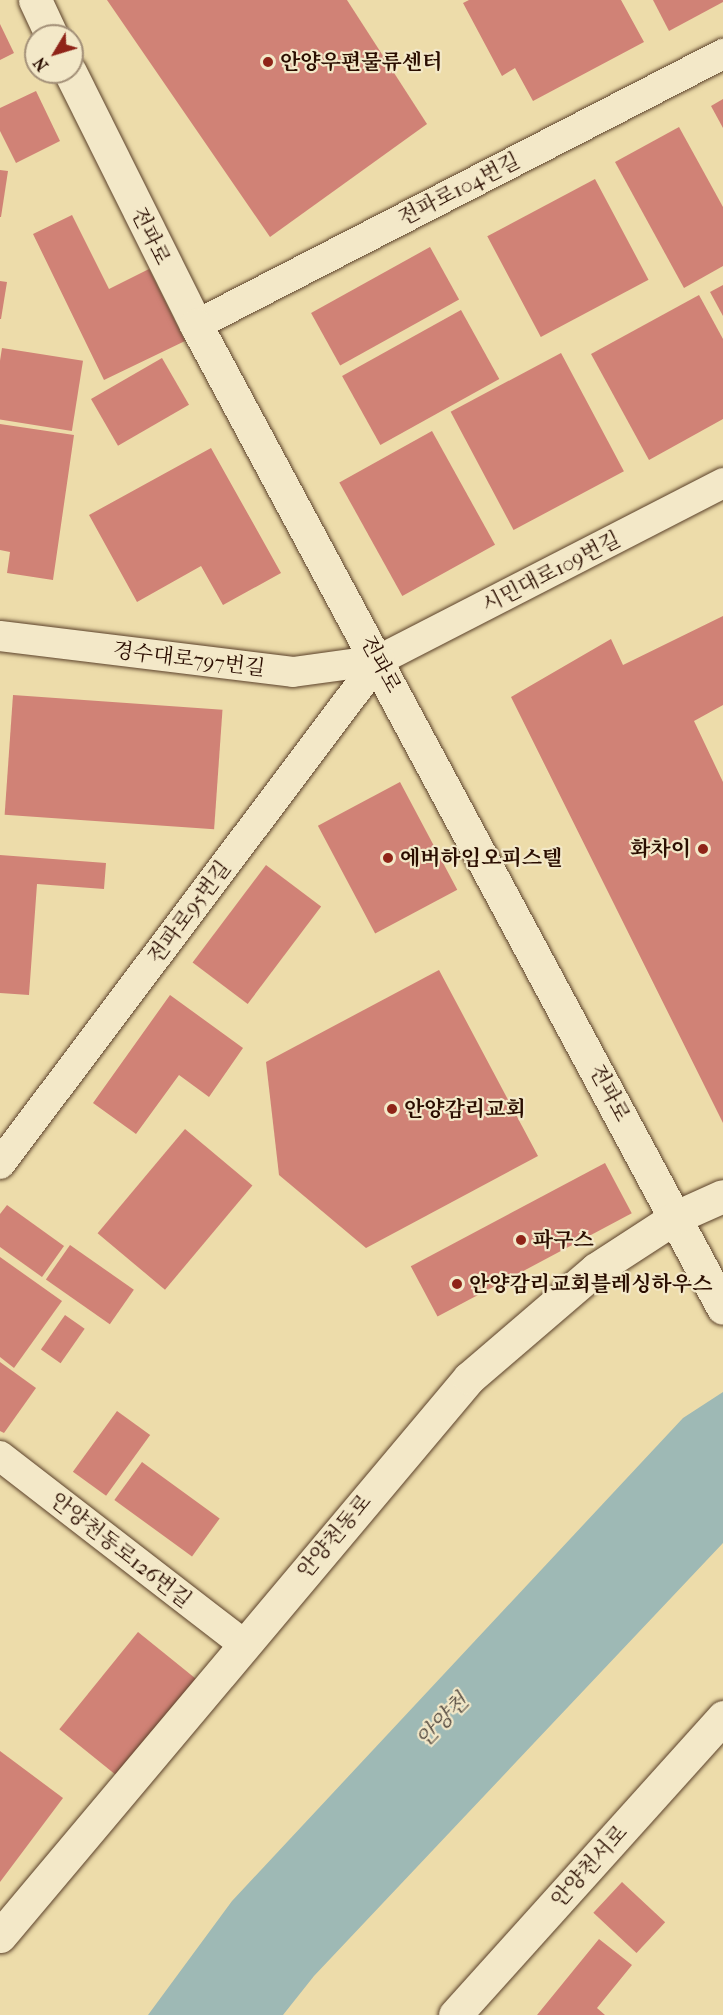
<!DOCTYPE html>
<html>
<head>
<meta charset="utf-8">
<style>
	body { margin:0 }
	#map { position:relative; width:723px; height:2015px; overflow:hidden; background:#eddcaa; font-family:"IM FELL French Canon","Noto Serif KR",serif }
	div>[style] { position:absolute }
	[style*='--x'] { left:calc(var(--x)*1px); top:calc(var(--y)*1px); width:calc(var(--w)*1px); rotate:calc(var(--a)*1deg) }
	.water>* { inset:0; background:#9eb9b5 }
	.building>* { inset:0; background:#d08276; transform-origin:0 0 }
	.roads { filter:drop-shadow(0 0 2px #5b412a) drop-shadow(0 0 2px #5b412a) }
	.street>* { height:30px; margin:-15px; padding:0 15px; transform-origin:15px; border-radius:15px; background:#f3e8c8 }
	.secondary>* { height:33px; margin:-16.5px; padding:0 16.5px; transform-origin:16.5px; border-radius:16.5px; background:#f3e8c8 }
	.dots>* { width:16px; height:16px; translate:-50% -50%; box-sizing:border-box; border:3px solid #f3e8c8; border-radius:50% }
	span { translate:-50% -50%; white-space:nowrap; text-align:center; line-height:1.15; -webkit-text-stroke:4.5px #f3e8c8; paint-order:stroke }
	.poi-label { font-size:21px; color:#2a0d00; font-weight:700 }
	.left { translate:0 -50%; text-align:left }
	.right { translate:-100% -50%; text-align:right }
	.street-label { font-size:21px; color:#2a0d00 }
	.water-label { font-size:22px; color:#53493f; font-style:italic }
	.north { position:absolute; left:24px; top:24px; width:60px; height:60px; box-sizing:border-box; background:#f3e8c8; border:2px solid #a39078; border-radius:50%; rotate:232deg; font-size:16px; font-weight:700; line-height:24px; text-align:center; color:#2a0d00 }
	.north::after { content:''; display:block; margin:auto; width:21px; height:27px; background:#8f2418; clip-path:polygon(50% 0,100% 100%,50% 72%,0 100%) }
</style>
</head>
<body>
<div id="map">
	<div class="water">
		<i style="clip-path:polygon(723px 1392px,723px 1543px,314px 1976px,283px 2015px,148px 2015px,232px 1901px,683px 1418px)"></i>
	</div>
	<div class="building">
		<i style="clip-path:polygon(107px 0,347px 0,427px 124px,270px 237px)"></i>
		<i style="clip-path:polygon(469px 0,621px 0,644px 42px,533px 101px,515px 68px,502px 76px,463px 3px)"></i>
		<i style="clip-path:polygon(653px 0,723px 0,723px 2px,669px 31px)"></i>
		<i style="clip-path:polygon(0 24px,14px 53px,0 60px)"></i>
		<i style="clip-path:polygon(36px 91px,60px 141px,16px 163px,0 131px,0 108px)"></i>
		<i style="clip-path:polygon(723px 99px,723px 128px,711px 106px)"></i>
		<i style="clip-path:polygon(679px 127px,723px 207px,723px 266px,684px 288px,615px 162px)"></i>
		<i style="clip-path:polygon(0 170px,8px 171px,1px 217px,0 217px)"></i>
		<i style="left:595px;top:179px;width:114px;height:122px;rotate:62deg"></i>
		<i style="clip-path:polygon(72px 215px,109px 289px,149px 269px,185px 341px,104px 380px,33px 234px)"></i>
		<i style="left:430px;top:247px;width:60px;height:136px;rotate:61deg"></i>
		<i style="clip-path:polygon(0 281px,7px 282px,1px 319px,0 319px)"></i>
		<i style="clip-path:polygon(723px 285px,723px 316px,710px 292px)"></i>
		<i style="clip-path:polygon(699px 295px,723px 339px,723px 419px,649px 460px,591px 354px)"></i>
		<i style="left:461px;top:310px;width:79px;height:136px;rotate:61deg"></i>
		<i style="left:2px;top:348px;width:82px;height:71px;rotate:9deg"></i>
		<i style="left:561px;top:353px;width:134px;height:125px;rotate:62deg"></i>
		<i style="left:162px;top:358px;width:54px;height:82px;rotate:60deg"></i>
		<i style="clip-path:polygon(0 424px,74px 435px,53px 580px,7px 573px,10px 552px,0 550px)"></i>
		<i style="left:432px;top:431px;width:130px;height:106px;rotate:61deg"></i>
		<i style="clip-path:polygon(211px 448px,281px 573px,223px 605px,201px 566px,137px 602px,89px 515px)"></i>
		<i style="clip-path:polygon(723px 616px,723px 705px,694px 721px,723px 782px,723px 1123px,511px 697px,611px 639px,623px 665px)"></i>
		<i style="left:13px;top:695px;width:210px;height:120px;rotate:4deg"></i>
		<i style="left:400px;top:782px;width:122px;height:93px;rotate:62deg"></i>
		<i style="clip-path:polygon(0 855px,106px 863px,104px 889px,37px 884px,29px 995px,0 993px)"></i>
		<i style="left:266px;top:865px;width:69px;height:122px;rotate:37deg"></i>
		<i style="clip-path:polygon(439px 970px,538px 1156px,366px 1248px,279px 1175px,266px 1062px)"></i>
		<i style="clip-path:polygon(170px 995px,243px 1048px,209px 1097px,179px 1075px,136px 1134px,93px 1103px)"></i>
		<i style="left:185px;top:1129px;width:88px;height:136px;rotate:40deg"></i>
		<i style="left:605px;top:1163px;width:57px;height:220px;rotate:62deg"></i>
		<i style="clip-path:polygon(7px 1205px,64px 1246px,42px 1277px,0 1247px,0 1214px)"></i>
		<i style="left:70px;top:1245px;width:78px;height:42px;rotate:35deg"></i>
		<i style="clip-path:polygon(0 1257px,62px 1301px,14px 1368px,0 1357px)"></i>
		<i style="left:65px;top:1315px;width:24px;height:42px;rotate:35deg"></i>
		<i style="clip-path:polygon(0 1362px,36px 1388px,4px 1433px,0 1431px)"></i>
		<i style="left:117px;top:1411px;width:41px;height:75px;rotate:36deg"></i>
		<i style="left:142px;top:1462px;width:96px;height:47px;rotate:36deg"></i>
		<i style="left:138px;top:1632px;width:80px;height:125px;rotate:39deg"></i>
		<i style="clip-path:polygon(0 1751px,63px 1798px,0 1882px)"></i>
		<i style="left:622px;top:1882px;width:59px;height:42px;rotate:43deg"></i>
		<i style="clip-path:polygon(599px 1939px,632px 1965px,597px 2008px,605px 2015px,537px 2015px)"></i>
	</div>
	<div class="roads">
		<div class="street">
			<i style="--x:196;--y:325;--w:593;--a:-27.21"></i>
			<i style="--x:0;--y:636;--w:295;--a:7"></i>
			<i style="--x:293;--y:672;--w:87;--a:-7.9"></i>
			<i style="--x:379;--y:660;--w:387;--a:-27.2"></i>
			<i style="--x:0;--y:1164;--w:631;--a:-53.06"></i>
			<i style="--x:0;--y:1456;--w:307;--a:37.7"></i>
		</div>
		<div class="secondary">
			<i style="--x:35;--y:0;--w:40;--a:65"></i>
			<i style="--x:70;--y:72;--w:283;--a:63.5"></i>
			<i style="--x:196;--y:325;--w:1115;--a:61.8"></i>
			<i style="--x:0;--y:1936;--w:729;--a:-49.95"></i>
			<i style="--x:469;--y:1378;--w:167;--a:-40.6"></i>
			<i style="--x:596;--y:1269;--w:95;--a:-33"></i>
			<i style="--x:676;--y:1217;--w:51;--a:-24.1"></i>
			<i style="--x:455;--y:2015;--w:401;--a:-48"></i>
		</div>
	</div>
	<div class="dots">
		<i style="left:268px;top:62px;background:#8f2418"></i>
		<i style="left:703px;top:849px;background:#8f2418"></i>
		<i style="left:388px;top:858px;background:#8f2418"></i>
		<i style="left:392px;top:1109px;background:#8f2418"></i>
		<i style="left:521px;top:1240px;background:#8f2418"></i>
		<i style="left:457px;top:1284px;background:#8f2418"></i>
	</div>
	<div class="poi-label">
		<span class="left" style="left:280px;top:62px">안양우편물류센터</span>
		<span class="right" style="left:691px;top:849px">화차이</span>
		<span class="left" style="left:400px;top:858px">에버하임오피스텔</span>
		<span class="left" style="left:404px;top:1109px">안양감리교회</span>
		<span class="left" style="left:533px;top:1240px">파구스</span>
		<span class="left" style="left:469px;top:1284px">안양감리교회블레싱하우스</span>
	</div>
	<div class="street-label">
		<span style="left:459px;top:189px;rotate:-27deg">전파로104번길</span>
		<span style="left:151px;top:236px;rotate:64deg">전파로</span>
		<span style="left:551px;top:572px;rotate:-27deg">시민대로109번길</span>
		<span style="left:189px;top:659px;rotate:7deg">경수대로797번길</span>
		<span style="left:381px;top:664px;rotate:62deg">전파로</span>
		<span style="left:189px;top:912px;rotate:-53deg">전파로95번길</span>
		<span style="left:610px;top:1093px;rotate:62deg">전파로</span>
		<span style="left:334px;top:1536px;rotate:-50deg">안양천동로</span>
		<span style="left:121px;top:1550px;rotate:38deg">안양천동로126번길</span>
		<span style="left:589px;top:1866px;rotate:-48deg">안양천서로</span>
	</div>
	<div class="water-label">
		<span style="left:443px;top:1721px;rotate:-46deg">안양천</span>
	</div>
	<div class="north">N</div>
</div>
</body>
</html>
